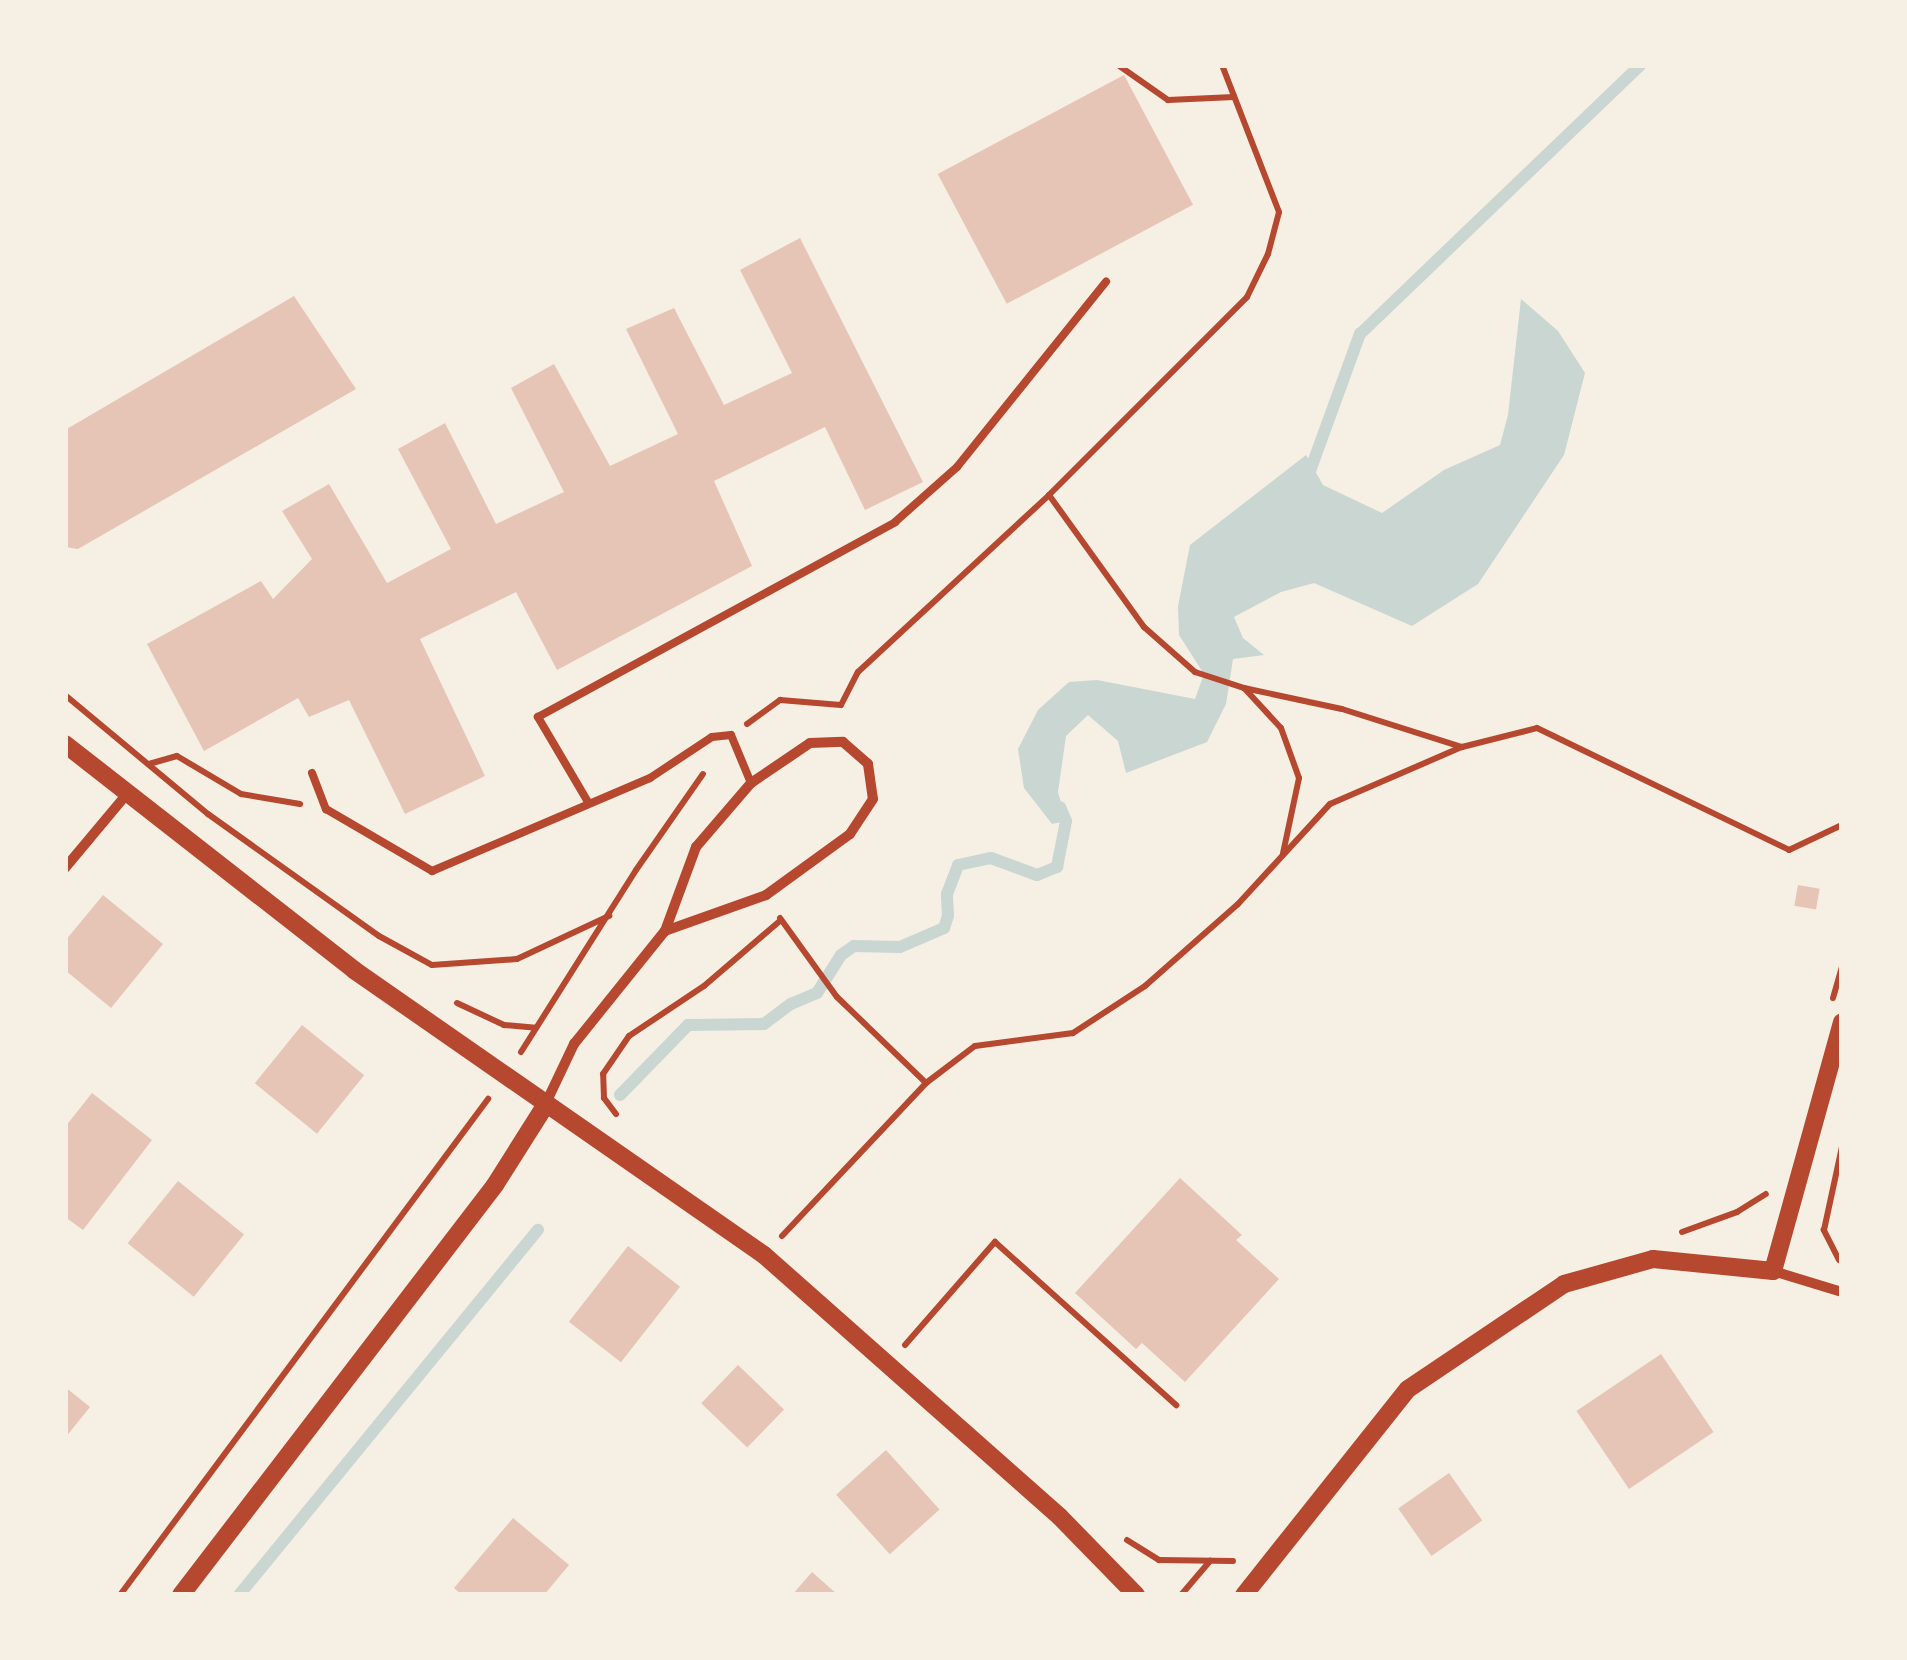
<!DOCTYPE html>
<html>
<head>
<meta charset="utf-8">
<style>
	body { margin:0 }
	#map { position:relative; width:1907px; height:1660px; overflow:hidden; background:#f6efe4; font-family:Ubuntu,sans-serif }
	div>[style] { position:absolute }
	[style*='--x'] { left:calc(var(--x)*1px); top:calc(var(--y)*1px); width:calc(var(--w)*1px); rotate:calc(var(--a)*1deg) }
	.water>* { inset:0; background:#c9d6d2 }
	.stream>* { height:12px; margin:-6px; padding:0 6px; transform-origin:6px; border-radius:6px; background:#c9d6d2 }
	.building>* { inset:0; background:#e6c5b7; transform-origin:0 0 }
	.path>* { height:6px; margin:-3px; padding:0 3px; transform-origin:3px; border-radius:3px; background:#b5482f }
	.service>* { height:8px; margin:-4px; padding:0 4px; transform-origin:4px; border-radius:4px; background:#b5482f }
	.minor>* { height:10px; margin:-5px; padding:0 5px; transform-origin:5px; border-radius:5px; background:#b5482f }
	.tertiary>* { height:18px; margin:-9px; padding:0 9px; transform-origin:9px; border-radius:9px; background:#b5482f }
	span { translate:-50% -50%; white-space:nowrap; text-align:center; line-height:1.15; -webkit-text-stroke:10px #f6efe4; paint-order:stroke }
	.frame { position:absolute; inset:0; border:68px solid #f6efe4; pointer-events:none }
</style>
</head>
<body>
<div id="map">
	<div class="water">
		<i style="clip-path:polygon(1521px 299px,1558px 331px,1585px 373px,1564px 455px,1478px 584px,1412px 626px,1314px 583px,1281px 592px,1234px 617px,1243px 638px,1264px 655px,1233px 659px,1226px 704px,1207px 742px,1126px 773px,1118px 741px,1088px 715px,1066px 736px,1058px 792px,1066px 821px,1052px 824px,1024px 788px,1018px 749px,1038px 710px,1069px 682px,1097px 680px,1195px 699px,1204px 674px,1179px 635px,1178px 606px,1190px 545px,1306px 455px,1323px 485px,1382px 513px,1444px 470px,1500px 445px,1508px 415px)"></i>
	</div>
	<div class="stream">
		<i style="--x:1306;--y:482;--w:158;--a:-70"></i>
		<i style="--x:1360;--y:334;--w:389;--a:-43.8"></i>
		<i style="--x:620;--y:1095;--w:98;--a:-45.8"></i>
		<i style="--x:688;--y:1025;--w:76;--a:-0.8"></i>
		<i style="--x:764;--y:1024;--w:34;--a:-37"></i>
		<i style="--x:791;--y:1004;--w:28;--a:-23"></i>
		<i style="--x:817;--y:993;--w:45;--a:-57.7"></i>
		<i style="--x:841;--y:955;--w:16;--a:-35"></i>
		<i style="--x:854;--y:946;--w:46;--a:1.2"></i>
		<i style="--x:900;--y:947;--w:48;--a:-23.4"></i>
		<i style="--x:944;--y:928;--w:13;--a:-72"></i>
		<i style="--x:948;--y:916;--w:22;--a:-93"></i>
		<i style="--x:947;--y:894;--w:31;--a:-69"></i>
		<i style="--x:958;--y:865;--w:34;--a:-12"></i>
		<i style="--x:991;--y:858;--w:49;--a:20.3"></i>
		<i style="--x:1037;--y:875;--w:22;--a:-22"></i>
		<i style="--x:1057;--y:867;--w:47;--a:-78.9"></i>
		<i style="--x:1066;--y:821;--w:15;--a:-113"></i>
		<i style="--x:239;--y:1595;--w:472;--a:-50.7"></i>
	</div>
	<div class="building">
		<i style="left:1124px;top:75px;width:147px;height:211px;rotate:62deg"></i>
		<i style="clip-path:polygon(800px 238px,923px 482px,865px 510px,825px 427px,714px 481px,752px 566px,557px 670px,516px 592px,420px 639px,485px 776px,405px 814px,349px 700px,309px 717px,298px 698px,204px 751px,147px 644px,261px 581px,273px 599px,312px 559px,282px 511px,329px 484px,387px 583px,451px 549px,398px 449px,445px 423px,496px 524px,564px 492px,511px 388px,554px 364px,610px 466px,678px 434px,626px 329px,674px 308px,724px 405px,792px 373px,740px 270px)"></i>
		<i style="clip-path:polygon(294px 296px,356px 389px,78px 549px,65px 547px,65px 430px)"></i>
		<i style="left:1798px;top:885px;width:22px;height:21px;rotate:10deg"></i>
		<i style="clip-path:polygon(103px 895px,163px 944px,111px 1008px,65px 970px,65px 941px)"></i>
		<i style="left:302px;top:1025px;width:80px;height:75px;rotate:39deg"></i>
		<i style="clip-path:polygon(92px 1093px,152px 1140px,83px 1230px,65px 1217px,65px 1127px)"></i>
		<i style="clip-path:polygon(1180px 1178px,1242px 1235px,1236px 1240px,1279px 1279px,1185px 1382px,1142px 1343px,1136px 1349px,1075px 1293px)"></i>
		<i style="left:178px;top:1181px;width:85px;height:80px;rotate:39deg"></i>
		<i style="left:628px;top:1246px;width:66px;height:96px;rotate:38deg"></i>
		<i style="left:1661px;top:1354px;width:94px;height:102px;rotate:56deg"></i>
		<i style="left:738px;top:1365px;width:64px;height:53px;rotate:44deg"></i>
		<i style="clip-path:polygon(65px 1387px,90px 1407px,65px 1438px)"></i>
		<i style="left:886px;top:1450px;width:80px;height:67px;rotate:48deg"></i>
		<i style="left:1449px;top:1473px;width:58px;height:62px;rotate:55deg"></i>
		<i style="clip-path:polygon(513px 1518px,569px 1565px,544px 1595px,462px 1595px,454px 1588px)"></i>
		<i style="clip-path:polygon(812px 1572px,838px 1595px,792px 1595px)"></i>
	</div>
	<div class="path">
		<i style="--x:1118;--y:65;--w:61;--a:35"></i>
		<i style="--x:1168;--y:100;--w:66;--a:-2.6"></i>
		<i style="--x:1049;--y:495;--w:163;--a:54.3"></i>
		<i style="--x:1144;--y:627;--w:68;--a:41.4"></i>
		<i style="--x:1195;--y:672;--w:52;--a:18.1"></i>
		<i style="--x:1244;--y:688;--w:100;--a:12.1"></i>
		<i style="--x:1342;--y:709;--w:126;--a:17.6"></i>
		<i style="--x:1245;--y:689;--w:53;--a:47.3"></i>
		<i style="--x:1281;--y:728;--w:53;--a:70.2"></i>
		<i style="--x:1299;--y:778;--w:77;--a:102"></i>
		<i style="--x:65;--y:695;--w:186;--a:39.8"></i>
		<i style="--x:208;--y:814;--w:210;--a:35.5"></i>
		<i style="--x:379;--y:936;--w:60;--a:28.7"></i>
		<i style="--x:432;--y:965;--w:85;--a:-4"></i>
		<i style="--x:517;--y:959;--w:102;--a:-25.1"></i>
		<i style="--x:747;--y:724;--w:41;--a:-36"></i>
		<i style="--x:780;--y:700;--w:61;--a:4.7"></i>
		<i style="--x:841;--y:705;--w:37;--a:-63"></i>
		<i style="--x:858;--y:672;--w:260;--a:-42.8"></i>
		<i style="--x:1049;--y:495;--w:280;--a:-45"></i>
		<i style="--x:1247;--y:297;--w:48;--a:-64"></i>
		<i style="--x:1268;--y:254;--w:43;--a:-75.3"></i>
		<i style="--x:1279;--y:212;--w:158;--a:-111.2"></i>
		<i style="--x:149;--y:764;--w:29;--a:-16"></i>
		<i style="--x:177;--y:756;--w:74;--a:30.7"></i>
		<i style="--x:241;--y:794;--w:60;--a:9.6"></i>
		<i style="--x:780;--y:918;--w:97;--a:54.2"></i>
		<i style="--x:837;--y:997;--w:124;--a:44"></i>
		<i style="--x:1833;--y:998;--w:33;--a:-74"></i>
		<i style="--x:457;--y:1003;--w:52;--a:25.1"></i>
		<i style="--x:504;--y:1025;--w:32;--a:5"></i>
		<i style="--x:521;--y:1052;--w:215;--a:-57.7"></i>
		<i style="--x:636;--y:870;--w:117;--a:-55.1"></i>
		<i style="--x:616;--y:1114;--w:20;--a:-127"></i>
		<i style="--x:604;--y:1098;--w:24;--a:-92"></i>
		<i style="--x:603;--y:1074;--w:46;--a:-55.6"></i>
		<i style="--x:629;--y:1036;--w:90;--a:-33.7"></i>
		<i style="--x:704;--y:986;--w:101;--a:-40.6"></i>
		<i style="--x:1682;--y:1232;--w:59;--a:-20"></i>
		<i style="--x:1737;--y:1212;--w:34;--a:-32"></i>
		<i style="--x:782;--y:1236;--w:210;--a:-46.7"></i>
		<i style="--x:926;--y:1083;--w:61;--a:-37.1"></i>
		<i style="--x:975;--y:1046;--w:99;--a:-7.6"></i>
		<i style="--x:1073;--y:1033;--w:86;--a:-33.1"></i>
		<i style="--x:1145;--y:986;--w:124;--a:-41.4"></i>
		<i style="--x:1238;--y:904;--w:136;--a:-47.4"></i>
		<i style="--x:1330;--y:804;--w:144;--a:-23.4"></i>
		<i style="--x:1462;--y:747;--w:77;--a:-14.2"></i>
		<i style="--x:1537;--y:728;--w:280;--a:25.8"></i>
		<i style="--x:1789;--y:850;--w:59;--a:-25.3"></i>
		<i style="--x:1839;--y:1260;--w:34;--a:-117"></i>
		<i style="--x:1824;--y:1230;--w:85;--a:-77.8"></i>
		<i style="--x:905;--y:1345;--w:137;--a:-48.9"></i>
		<i style="--x:995;--y:1242;--w:244;--a:42"></i>
		<i style="--x:1127;--y:1540;--w:38;--a:32"></i>
		<i style="--x:1159;--y:1560;--w:74;--a:0.8"></i>
		<i style="--x:120;--y:1595;--w:618;--a:-53.43"></i>
		<i style="--x:1181;--y:1595;--w:45;--a:-49.5"></i>
	</div>
	<div class="service">
		<i style="--x:312;--y:773;--w:39;--a:69"></i>
		<i style="--x:326;--y:809;--w:123;--a:30.3"></i>
		<i style="--x:432;--y:871;--w:237;--a:-23.1"></i>
		<i style="--x:650;--y:778;--w:74;--a:-33.5"></i>
		<i style="--x:712;--y:737;--w:19;--a:-6"></i>
		<i style="--x:731;--y:735;--w:52;--a:67.4"></i>
		<i style="--x:588;--y:802;--w:99;--a:-120.5"></i>
		<i style="--x:538;--y:717;--w:407;--a:-28.6"></i>
		<i style="--x:895;--y:522;--w:83;--a:-41.6"></i>
		<i style="--x:957;--y:467;--w:238;--a:-51.2"></i>
	</div>
	<div class="minor">
		<i style="--x:65;--y:868;--w:95;--a:-50.1"></i>
		<i style="--x:545;--y:1105;--w:68;--a:-64.6"></i>
		<i style="--x:574;--y:1044;--w:145;--a:-51.2"></i>
		<i style="--x:665;--y:931;--w:90;--a:-69.7"></i>
		<i style="--x:696;--y:847;--w:84;--a:-49.3"></i>
		<i style="--x:751;--y:783;--w:71;--a:-34.1"></i>
		<i style="--x:810;--y:743;--w:33;--a:-2"></i>
		<i style="--x:843;--y:742;--w:33;--a:41"></i>
		<i style="--x:868;--y:764;--w:35;--a:82"></i>
		<i style="--x:873;--y:799;--w:42;--a:123.3"></i>
		<i style="--x:850;--y:834;--w:104;--a:144"></i>
		<i style="--x:766;--y:895;--w:107;--a:160.4"></i>
		<i style="--x:1773;--y:1271;--w:72;--a:16.9"></i>
	</div>
	<div class="tertiary">
		<i style="--x:65;--y:744;--w:367;--a:38"></i>
		<i style="--x:354;--y:970;--w:499;--a:34.8"></i>
		<i style="--x:764;--y:1255;--w:395;--a:41.5"></i>
		<i style="--x:1060;--y:1517;--w:109;--a:45.7"></i>
		<i style="--x:181;--y:1595;--w:516;--a:-52.55"></i>
		<i style="--x:495;--y:1185;--w:93;--a:-57.7"></i>
		<i style="--x:1244;--y:1595;--w:263;--a:-51.5"></i>
		<i style="--x:1408;--y:1389;--w:188;--a:-33.9"></i>
		<i style="--x:1564;--y:1284;--w:92;--a:-15.7"></i>
		<i style="--x:1653;--y:1259;--w:121;--a:5.7"></i>
		<i style="--x:1773;--y:1271;--w:258;--a:-74.5"></i>
	</div>
	<div class="frame"></div>
</div>
</body>
</html>
